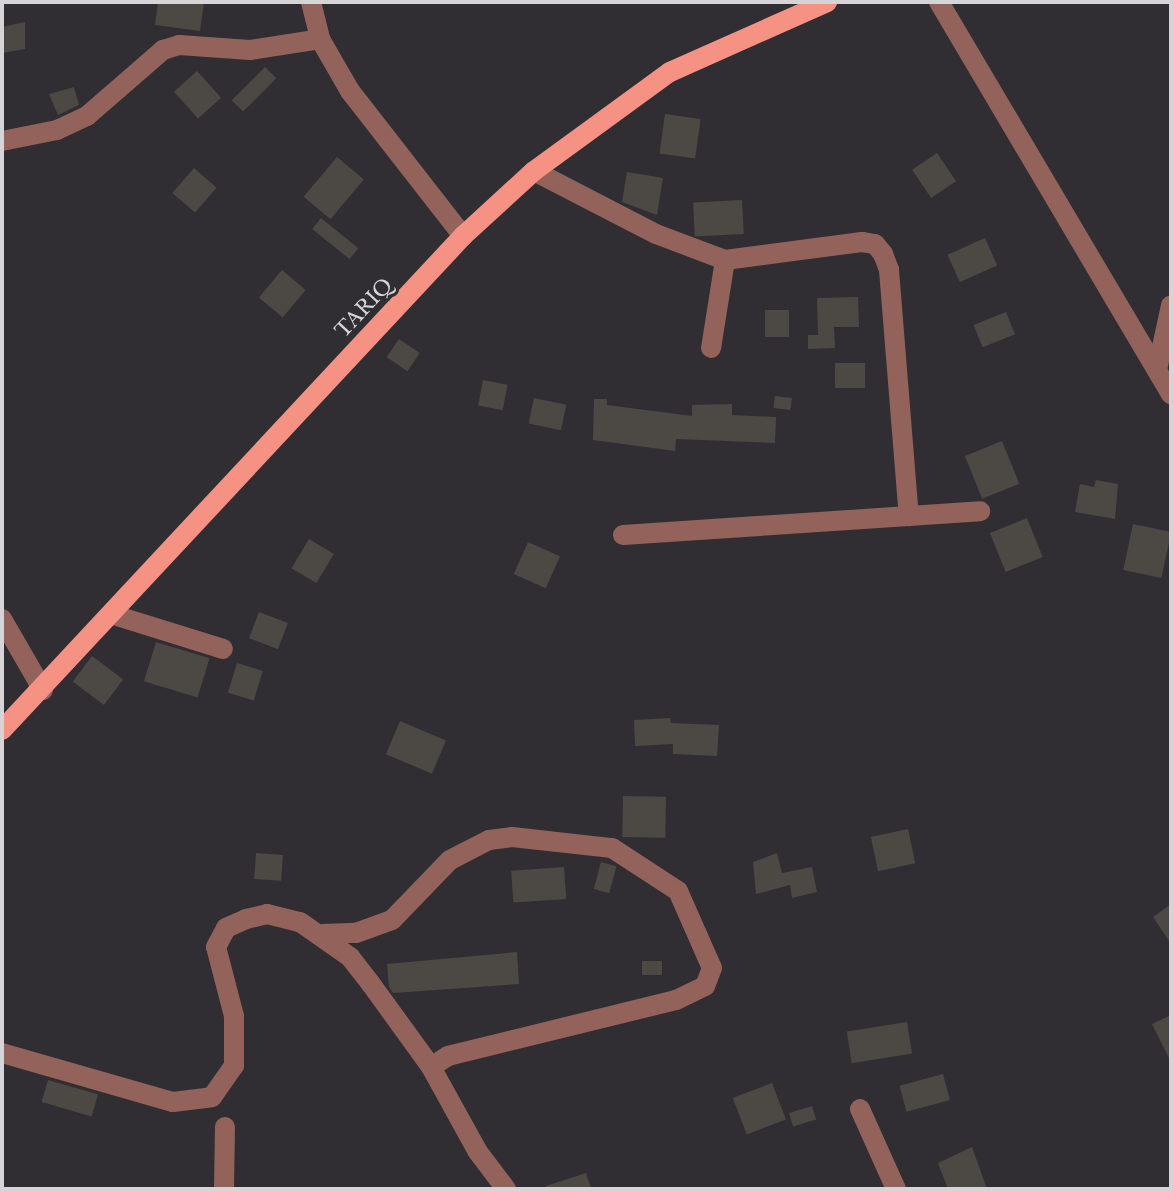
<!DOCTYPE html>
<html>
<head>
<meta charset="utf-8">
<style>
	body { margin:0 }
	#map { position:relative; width:1173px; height:1191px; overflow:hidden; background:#302e33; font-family:"Libre Baskerville",serif }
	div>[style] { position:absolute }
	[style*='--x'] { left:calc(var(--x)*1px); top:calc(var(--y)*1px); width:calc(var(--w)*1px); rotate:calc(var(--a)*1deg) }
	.building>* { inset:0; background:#4c4843; transform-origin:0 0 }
	.minor>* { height:20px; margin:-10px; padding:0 10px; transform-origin:10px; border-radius:10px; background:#92625b }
	.major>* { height:20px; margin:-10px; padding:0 10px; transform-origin:10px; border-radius:10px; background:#f59284 }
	span { translate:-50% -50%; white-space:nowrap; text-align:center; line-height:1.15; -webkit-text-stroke:6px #302e33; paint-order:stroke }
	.street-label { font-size:20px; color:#d6d4d7 }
	.frame { position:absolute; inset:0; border:4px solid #d6d4d7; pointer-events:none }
</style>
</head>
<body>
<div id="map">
	<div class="building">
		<i style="clip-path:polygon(158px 2px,204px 2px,200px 31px,155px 25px)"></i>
		<i style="clip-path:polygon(25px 22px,25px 49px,2px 53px,2px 27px)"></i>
		<i style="left:265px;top:67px;width:16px;height:47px;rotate:45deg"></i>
		<i style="left:197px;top:71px;width:36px;height:31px;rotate:48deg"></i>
		<i style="clip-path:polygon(74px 87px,79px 105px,58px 115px,49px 94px)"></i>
		<i style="left:665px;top:114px;width:36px;height:40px;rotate:8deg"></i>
		<i style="left:937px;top:153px;width:34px;height:30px;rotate:56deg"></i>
		<i style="left:337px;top:157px;width:35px;height:52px;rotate:40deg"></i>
		<i style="left:194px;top:168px;width:30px;height:33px;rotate:41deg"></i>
		<i style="clip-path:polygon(627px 172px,663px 178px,657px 215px,622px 202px)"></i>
		<i style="left:742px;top:200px;width:34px;height:49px;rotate:87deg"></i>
		<i style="left:321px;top:218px;width:48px;height:14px;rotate:39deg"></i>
		<i style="left:985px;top:238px;width:30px;height:41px;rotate:66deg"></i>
		<i style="left:282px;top:270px;width:31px;height:36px;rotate:40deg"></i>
		<i style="clip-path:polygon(858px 297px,859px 327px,834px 327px,835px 348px,808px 349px,808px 335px,818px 335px,817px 298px)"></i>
		<i style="left:765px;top:310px;width:24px;height:27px"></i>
		<i style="left:1006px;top:312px;width:24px;height:35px;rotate:68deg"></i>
		<i style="left:399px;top:339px;width:25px;height:22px;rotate:34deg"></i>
		<i style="left:835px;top:363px;width:30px;height:25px"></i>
		<i style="left:483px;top:380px;width:25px;height:26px;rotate:11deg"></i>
		<i style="left:775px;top:396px;width:17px;height:12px;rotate:7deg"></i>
		<i style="left:534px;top:398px;width:33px;height:26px;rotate:12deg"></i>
		<i style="clip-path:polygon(594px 399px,607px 399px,607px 405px,692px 416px,692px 405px,732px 404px,732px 415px,776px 417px,775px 443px,676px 439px,675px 451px,593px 440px)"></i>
		<i style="left:1002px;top:441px;width:46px;height:40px;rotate:68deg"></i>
		<i style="clip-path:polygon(1096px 480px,1118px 484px,1115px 519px,1075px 512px,1080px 484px,1094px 487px)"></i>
		<i style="left:1027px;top:518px;width:42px;height:40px;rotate:68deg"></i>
		<i style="left:1133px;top:524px;width:39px;height:47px;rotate:12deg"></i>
		<i style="left:309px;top:539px;width:29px;height:34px;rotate:31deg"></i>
		<i style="left:528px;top:542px;width:35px;height:35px;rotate:24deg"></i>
		<i style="left:259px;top:612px;width:31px;height:28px;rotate:21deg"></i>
		<i style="left:156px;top:642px;width:56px;height:41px;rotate:17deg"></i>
		<i style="left:92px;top:656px;width:39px;height:32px;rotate:37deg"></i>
		<i style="left:237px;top:663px;width:27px;height:31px;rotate:17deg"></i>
		<i style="clip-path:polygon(670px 718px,671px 723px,719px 725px,717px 756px,673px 754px,673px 744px,635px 746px,634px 720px)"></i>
		<i style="left:400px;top:721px;width:50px;height:36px;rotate:23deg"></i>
		<i style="left:623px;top:796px;width:43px;height:41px;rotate:1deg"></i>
		<i style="left:908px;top:829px;width:35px;height:38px;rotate:78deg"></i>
		<i style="left:256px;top:853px;width:27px;height:26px;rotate:4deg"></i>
		<i style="clip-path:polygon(777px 853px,782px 873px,812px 867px,817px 892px,792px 898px,790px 885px,756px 894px,753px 862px)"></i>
		<i style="left:601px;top:862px;width:16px;height:28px;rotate:15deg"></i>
		<i style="left:564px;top:867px;width:32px;height:53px;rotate:86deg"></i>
		<i style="clip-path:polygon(1171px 904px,1171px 944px,1153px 917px)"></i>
		<i style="clip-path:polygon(517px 952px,519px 984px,393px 993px,389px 987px,387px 964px)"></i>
		<i style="left:662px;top:961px;width:14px;height:20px;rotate:90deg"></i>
		<i style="clip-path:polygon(1171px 1015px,1171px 1062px,1152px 1024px)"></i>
		<i style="left:907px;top:1022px;width:32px;height:61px;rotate:81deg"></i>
		<i style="left:943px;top:1074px;width:27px;height:45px;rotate:75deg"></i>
		<i style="left:48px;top:1080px;width:52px;height:23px;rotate:16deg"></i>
		<i style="left:772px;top:1083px;width:39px;height:42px;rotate:69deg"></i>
		<i style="left:812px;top:1106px;width:14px;height:24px;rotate:73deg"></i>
		<i style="clip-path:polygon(972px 1147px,987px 1189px,948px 1189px,938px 1163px)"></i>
		<i style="clip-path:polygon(586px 1173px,591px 1189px,546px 1189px,546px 1186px)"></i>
	</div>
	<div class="minor">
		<i style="--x:311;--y:2;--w:38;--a:76"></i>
		<i style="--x:320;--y:39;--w:60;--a:60"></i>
		<i style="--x:350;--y:91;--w:184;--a:52.1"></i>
		<i style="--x:939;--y:2;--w:456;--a:59.4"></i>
		<i style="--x:2;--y:141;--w:56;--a:-11.3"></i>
		<i style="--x:57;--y:130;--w:33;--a:-25"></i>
		<i style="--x:87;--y:116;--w:101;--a:-41"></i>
		<i style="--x:163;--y:50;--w:17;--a:-17"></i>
		<i style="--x:179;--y:45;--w:71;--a:4"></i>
		<i style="--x:250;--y:50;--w:71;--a:-8.9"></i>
		<i style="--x:534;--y:171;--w:137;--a:27.3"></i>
		<i style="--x:656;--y:234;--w:74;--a:20.6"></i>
		<i style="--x:725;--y:260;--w:89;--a:99"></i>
		<i style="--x:725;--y:260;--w:138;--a:-7.5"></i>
		<i style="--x:862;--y:242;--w:13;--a:9"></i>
		<i style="--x:875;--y:244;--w:13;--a:51"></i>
		<i style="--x:883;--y:254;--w:17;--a:69"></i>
		<i style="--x:889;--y:270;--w:247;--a:85.4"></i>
		<i style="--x:1157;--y:370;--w:66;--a:-77.8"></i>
		<i style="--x:623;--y:535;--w:358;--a:-3.8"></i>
		<i style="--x:114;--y:615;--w:114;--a:17.3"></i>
		<i style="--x:2;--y:619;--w:82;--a:60"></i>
		<i style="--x:323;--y:934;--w:33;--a:-2"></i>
		<i style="--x:356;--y:933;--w:38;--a:-20"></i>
		<i style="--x:392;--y:920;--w:83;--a:-46"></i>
		<i style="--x:450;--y:860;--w:44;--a:-27.1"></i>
		<i style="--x:489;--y:840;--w:23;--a:-7"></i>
		<i style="--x:512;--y:837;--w:101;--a:6.3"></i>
		<i style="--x:612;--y:848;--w:79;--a:33.1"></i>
		<i style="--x:678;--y:891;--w:84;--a:66.2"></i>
		<i style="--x:712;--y:968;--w:19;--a:111"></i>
		<i style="--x:705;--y:986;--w:32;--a:154"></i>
		<i style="--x:676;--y:1000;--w:235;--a:166.2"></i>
		<i style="--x:448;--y:1056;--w:20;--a:147"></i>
		<i style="--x:2;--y:1053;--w:178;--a:16"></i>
		<i style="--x:173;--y:1102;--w:39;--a:-7"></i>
		<i style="--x:212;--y:1097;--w:38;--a:-55"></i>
		<i style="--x:234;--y:1066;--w:50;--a:-90"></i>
		<i style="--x:234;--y:1016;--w:71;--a:-104.6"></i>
		<i style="--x:216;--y:947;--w:21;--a:-62"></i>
		<i style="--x:226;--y:928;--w:22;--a:-24"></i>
		<i style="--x:246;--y:919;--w:22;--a:-13"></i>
		<i style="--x:267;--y:914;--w:34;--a:14"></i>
		<i style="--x:300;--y:922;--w:61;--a:35"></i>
		<i style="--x:350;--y:957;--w:34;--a:52"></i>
		<i style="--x:371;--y:984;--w:102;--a:54.1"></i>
		<i style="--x:431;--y:1067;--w:97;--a:61.1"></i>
		<i style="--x:478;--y:1152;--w:46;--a:52.9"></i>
		<i style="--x:860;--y:1109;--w:88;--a:65.8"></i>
		<i style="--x:224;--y:1189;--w:62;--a:-89.1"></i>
	</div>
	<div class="major">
		<i style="--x:2;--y:730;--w:676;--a:-46.98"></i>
		<i style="--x:463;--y:236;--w:96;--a:-42.5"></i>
		<i style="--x:534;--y:171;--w:168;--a:-36.1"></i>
		<i style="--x:670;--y:72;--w:172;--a:-24"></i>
	</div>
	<div class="street-label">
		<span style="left:364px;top:308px;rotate:-47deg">TARIQ</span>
	</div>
	<div class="frame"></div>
</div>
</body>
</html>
